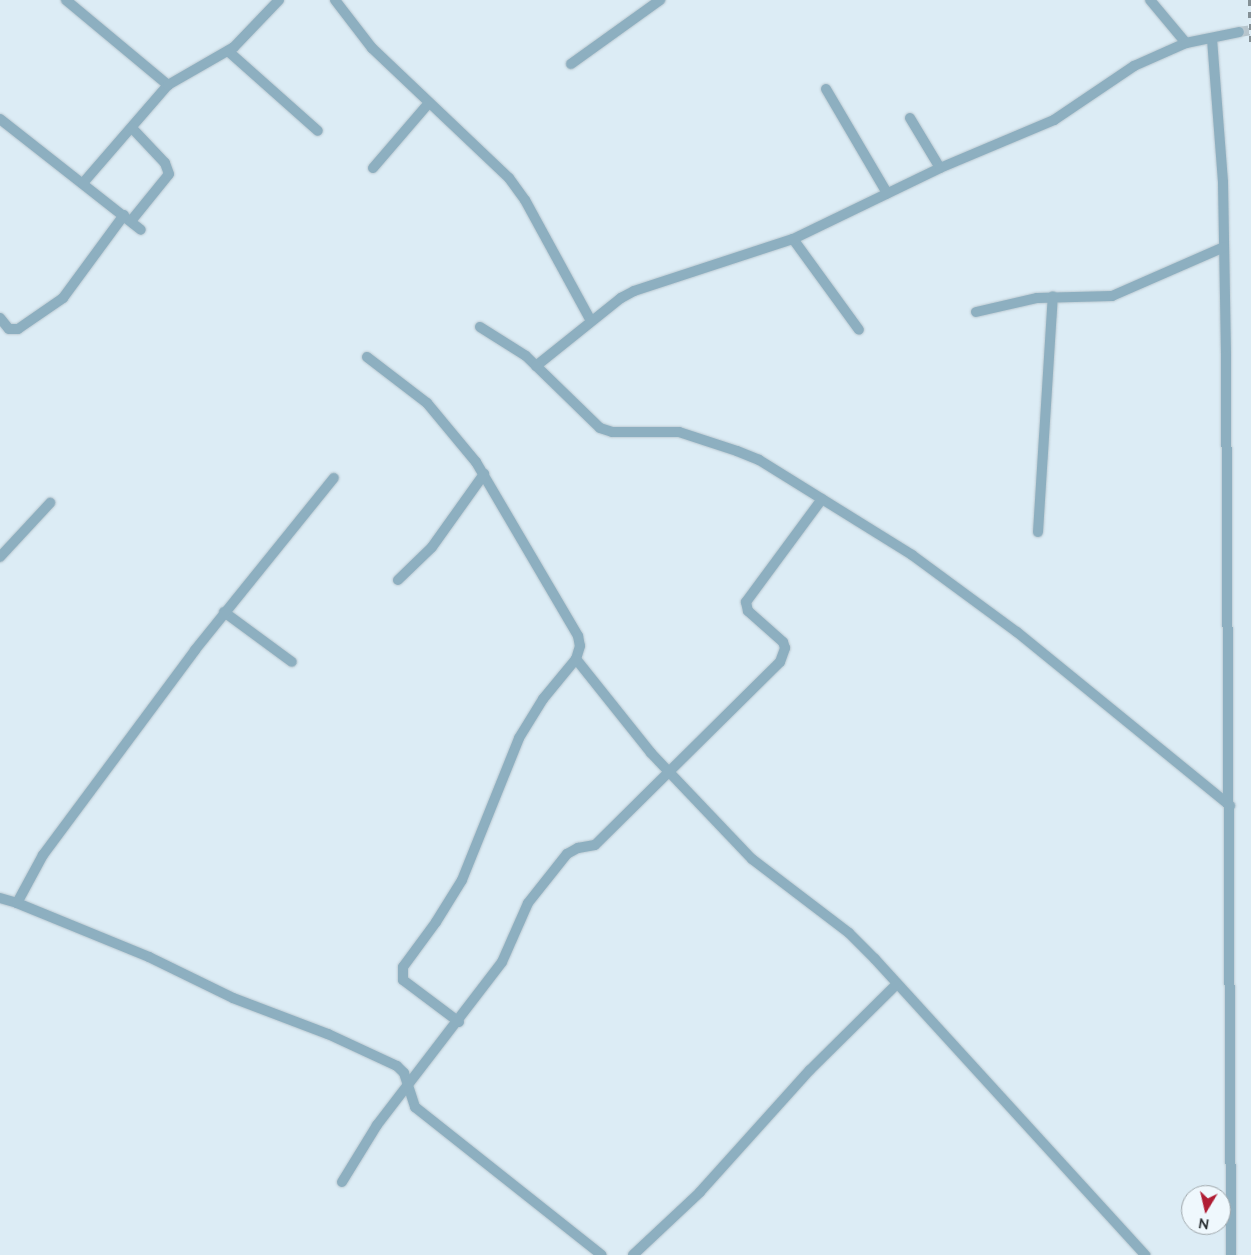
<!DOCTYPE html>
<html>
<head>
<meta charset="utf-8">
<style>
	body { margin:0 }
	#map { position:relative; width:1251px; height:1255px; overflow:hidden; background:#dcecf5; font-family:Mulish,sans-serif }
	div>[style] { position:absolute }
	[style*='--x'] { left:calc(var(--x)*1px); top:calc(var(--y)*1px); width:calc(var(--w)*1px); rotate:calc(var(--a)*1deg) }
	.minor-tunnel>* { height:10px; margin-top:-5px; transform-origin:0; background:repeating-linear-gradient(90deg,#b7c5cd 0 10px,transparent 0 15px) }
	.roads { filter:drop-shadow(0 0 1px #bbc9d1) drop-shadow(0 0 1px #bbc9d1) }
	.minor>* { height:10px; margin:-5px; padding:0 5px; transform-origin:5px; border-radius:5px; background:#8dafc0 }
	.rail>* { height:4px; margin-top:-2px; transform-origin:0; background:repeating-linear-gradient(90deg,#849096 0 6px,transparent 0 12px) }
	span { translate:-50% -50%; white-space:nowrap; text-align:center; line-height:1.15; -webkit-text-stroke:4.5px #eff8fd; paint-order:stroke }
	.north { position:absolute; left:1181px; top:1185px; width:50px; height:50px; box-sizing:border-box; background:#eff8fd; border:1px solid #9ea6aa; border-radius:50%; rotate:189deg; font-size:14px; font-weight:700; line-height:20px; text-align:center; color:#252b2e }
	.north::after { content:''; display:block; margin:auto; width:18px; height:22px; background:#b01d34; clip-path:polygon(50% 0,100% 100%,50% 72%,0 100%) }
</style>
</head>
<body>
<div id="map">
	<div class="minor-tunnel">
		<i style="--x:1239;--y:32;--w:12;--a:-9"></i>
	</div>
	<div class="roads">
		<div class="minor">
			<i style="--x:66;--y:0;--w:133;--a:39.8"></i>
			<i style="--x:335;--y:0;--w:61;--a:52.4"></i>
			<i style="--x:372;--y:48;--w:189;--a:43.5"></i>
			<i style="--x:509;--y:178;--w:27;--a:54"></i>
			<i style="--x:525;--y:200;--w:138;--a:61.4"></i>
			<i style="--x:1150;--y:0;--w:56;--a:50.1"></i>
			<i style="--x:1212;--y:39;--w:143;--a:85.6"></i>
			<i style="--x:1223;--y:182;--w:174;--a:89"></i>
			<i style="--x:1226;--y:356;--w:899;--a:89.68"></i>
			<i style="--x:228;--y:51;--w:120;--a:41.6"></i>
			<i style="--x:571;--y:64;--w:110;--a:-35.7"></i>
			<i style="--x:826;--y:89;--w:121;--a:59.6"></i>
			<i style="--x:910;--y:118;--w:58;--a:59"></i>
			<i style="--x:0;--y:119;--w:179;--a:38.2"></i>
			<i style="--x:373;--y:168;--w:86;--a:-49.3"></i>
			<i style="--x:83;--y:183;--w:130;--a:-49.1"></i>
			<i style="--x:168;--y:85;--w:76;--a:-29.9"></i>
			<i style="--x:234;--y:47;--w:65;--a:-46.2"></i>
			<i style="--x:131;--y:221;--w:60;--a:-51"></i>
			<i style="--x:169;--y:174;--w:12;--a:-110"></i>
			<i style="--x:165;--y:163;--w:48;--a:-133.3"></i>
			<i style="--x:793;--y:239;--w:112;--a:54"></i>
			<i style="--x:976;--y:312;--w:63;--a:-12.9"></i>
			<i style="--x:1037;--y:298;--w:75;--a:-1.5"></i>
			<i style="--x:1112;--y:296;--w:122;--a:-23.6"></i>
			<i style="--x:0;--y:318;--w:14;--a:51"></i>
			<i style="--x:9;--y:329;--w:9;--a:0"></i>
			<i style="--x:18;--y:329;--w:55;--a:-34.6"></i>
			<i style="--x:63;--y:298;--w:103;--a:-53.7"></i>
			<i style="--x:480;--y:327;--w:54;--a:32.2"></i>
			<i style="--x:526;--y:356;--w:103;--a:44.2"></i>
			<i style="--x:600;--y:428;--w:13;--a:18"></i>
			<i style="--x:612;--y:432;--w:67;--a:0"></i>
			<i style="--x:679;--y:432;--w:61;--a:18.1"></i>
			<i style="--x:737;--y:451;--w:24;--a:22"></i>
			<i style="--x:759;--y:460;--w:180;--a:31.8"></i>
			<i style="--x:912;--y:555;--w:130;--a:36.3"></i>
			<i style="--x:1017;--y:632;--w:275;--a:39.2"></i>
			<i style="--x:367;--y:357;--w:76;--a:37.5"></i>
			<i style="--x:427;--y:403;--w:77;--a:50.3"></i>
			<i style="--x:476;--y:462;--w:202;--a:59.6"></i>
			<i style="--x:578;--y:636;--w:10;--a:79"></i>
			<i style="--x:580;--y:646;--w:14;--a:107"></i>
			<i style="--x:576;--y:659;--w:120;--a:51.4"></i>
			<i style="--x:651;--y:753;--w:146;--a:46.4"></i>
			<i style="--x:752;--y:859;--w:122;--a:37.3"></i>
			<i style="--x:849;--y:933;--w:37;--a:45"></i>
			<i style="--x:875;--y:959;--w:401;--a:47.6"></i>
			<i style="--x:536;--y:366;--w:109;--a:-38.7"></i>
			<i style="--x:621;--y:298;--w:15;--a:-28"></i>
			<i style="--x:634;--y:291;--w:167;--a:-18.1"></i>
			<i style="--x:793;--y:239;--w:163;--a:-25.8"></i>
			<i style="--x:940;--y:168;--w:124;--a:-22.8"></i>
			<i style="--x:1054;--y:120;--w:97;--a:-34"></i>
			<i style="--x:1134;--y:66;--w:57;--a:-23.9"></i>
			<i style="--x:1186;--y:43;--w:54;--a:-11.7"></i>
			<i style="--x:1038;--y:532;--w:236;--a:-86.4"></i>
			<i style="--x:0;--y:557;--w:74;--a:-47.2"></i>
			<i style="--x:398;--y:580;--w:47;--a:-44.1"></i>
			<i style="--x:432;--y:547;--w:90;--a:-54.5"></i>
			<i style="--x:224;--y:612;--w:84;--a:36.3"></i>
			<i style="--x:0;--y:898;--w:18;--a:16"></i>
			<i style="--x:17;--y:903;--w:143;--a:22.2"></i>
			<i style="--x:149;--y:957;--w:93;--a:26"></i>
			<i style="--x:233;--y:998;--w:102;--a:20.8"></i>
			<i style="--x:328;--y:1034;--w:76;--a:24.9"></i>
			<i style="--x:397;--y:1066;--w:10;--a:45"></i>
			<i style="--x:404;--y:1073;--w:36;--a:72"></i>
			<i style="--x:415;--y:1107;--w:238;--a:38.4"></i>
			<i style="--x:17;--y:903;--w:55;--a:-61.6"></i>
			<i style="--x:43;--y:855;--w:255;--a:-53.4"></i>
			<i style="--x:195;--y:650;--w:221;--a:-51.1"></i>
			<i style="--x:459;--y:1022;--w:70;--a:-143.1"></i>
			<i style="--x:403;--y:980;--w:13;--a:-90"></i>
			<i style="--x:403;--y:967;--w:56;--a:-53.7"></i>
			<i style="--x:436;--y:922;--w:49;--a:-58.2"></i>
			<i style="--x:462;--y:880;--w:153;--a:-68.1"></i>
			<i style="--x:519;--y:738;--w:46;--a:-58.4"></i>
			<i style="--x:543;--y:699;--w:52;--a:-50.5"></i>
			<i style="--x:342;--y:1182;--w:67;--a:-58.4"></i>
			<i style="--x:377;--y:1125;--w:205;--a:-52.5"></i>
			<i style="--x:502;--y:962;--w:64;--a:-66.2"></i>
			<i style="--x:528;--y:903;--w:63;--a:-51.5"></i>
			<i style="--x:567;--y:854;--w:13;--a:-29"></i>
			<i style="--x:578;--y:848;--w:17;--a:-10"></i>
			<i style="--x:595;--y:845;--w:260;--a:-44.7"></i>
			<i style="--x:780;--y:662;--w:15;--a:-70"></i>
			<i style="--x:785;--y:648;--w:6;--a:-108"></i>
			<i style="--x:783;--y:642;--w:47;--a:-138.5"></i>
			<i style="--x:748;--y:611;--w:9;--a:-103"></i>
			<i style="--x:746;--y:602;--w:128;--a:-53.6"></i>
			<i style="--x:633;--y:1255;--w:92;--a:-43.2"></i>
			<i style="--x:700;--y:1192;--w:164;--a:-48"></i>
			<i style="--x:810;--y:1070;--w:122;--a:-44.7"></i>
		</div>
	</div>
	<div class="rail">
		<i style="--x:1250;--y:0;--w:45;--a:88.7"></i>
	</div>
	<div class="north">N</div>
</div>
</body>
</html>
